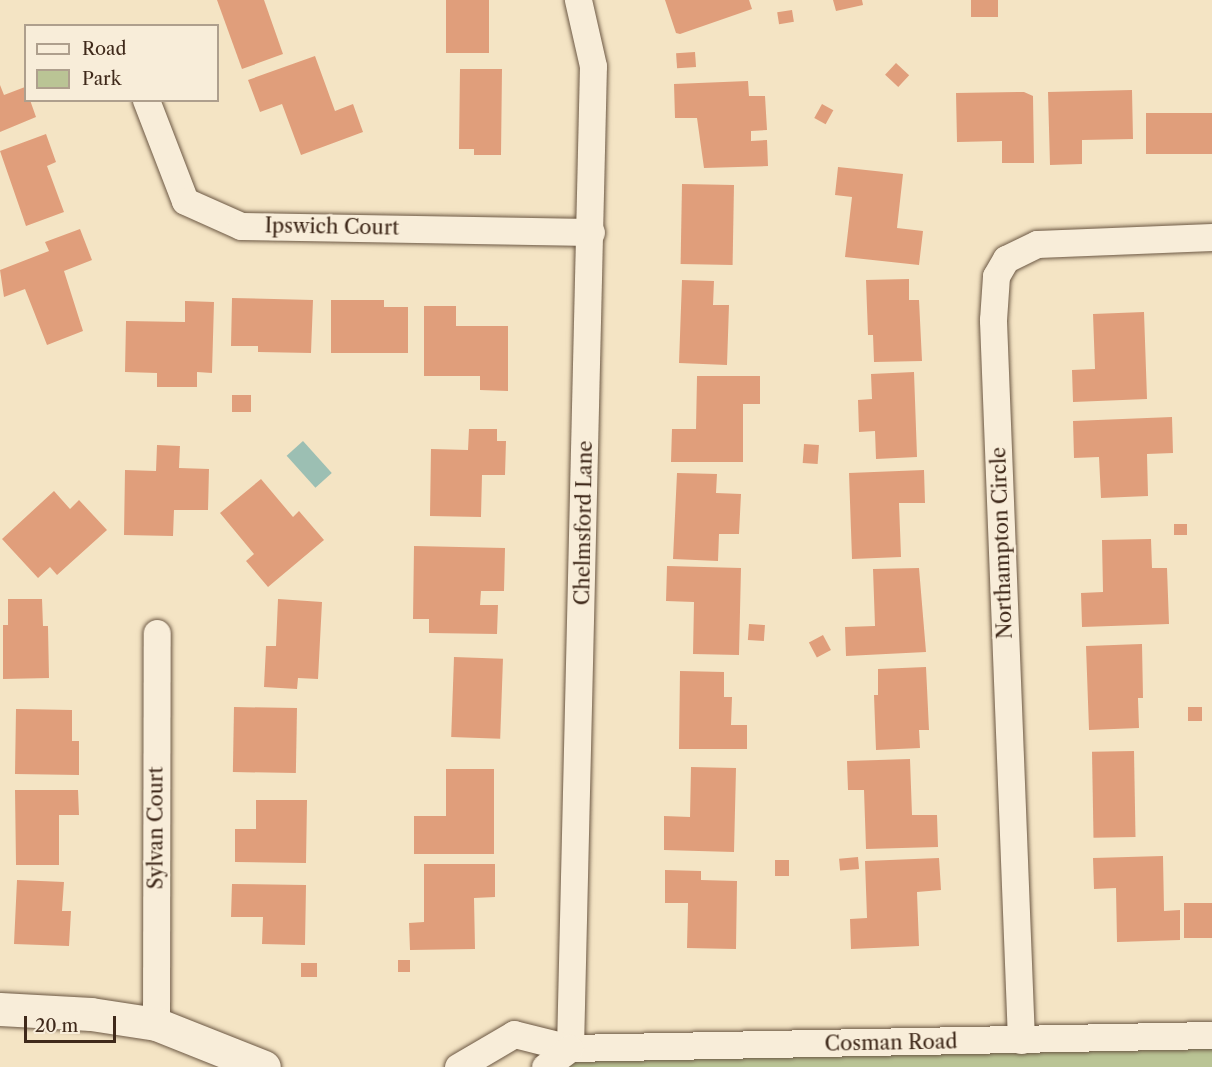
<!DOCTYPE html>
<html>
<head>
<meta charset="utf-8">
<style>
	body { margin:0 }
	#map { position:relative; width:1212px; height:1067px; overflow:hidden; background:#f4e4c4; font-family:"Libre Caslon Text",serif }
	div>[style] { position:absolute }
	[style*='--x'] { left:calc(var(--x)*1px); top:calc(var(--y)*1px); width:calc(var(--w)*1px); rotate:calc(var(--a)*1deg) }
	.green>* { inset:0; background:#bac495 }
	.water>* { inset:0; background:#9cbfb3; transform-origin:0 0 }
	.building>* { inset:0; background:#e09e7b; transform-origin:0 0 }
	.roads { filter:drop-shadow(0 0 2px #6c5844) drop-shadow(0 0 2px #6c5844) }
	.minor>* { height:27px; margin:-13.5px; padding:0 13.5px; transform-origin:13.5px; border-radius:13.5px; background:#f8edd9 }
	.secondary>* { height:33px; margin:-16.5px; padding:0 16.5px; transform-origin:16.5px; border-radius:16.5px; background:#f8edd9 }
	span { translate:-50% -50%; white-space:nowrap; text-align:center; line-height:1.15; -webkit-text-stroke:4.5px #f8edd9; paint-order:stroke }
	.street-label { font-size:20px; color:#3f291a }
	.legend { position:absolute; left:24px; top:24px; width:195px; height:78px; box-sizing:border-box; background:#f8edd9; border:2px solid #ae9f8d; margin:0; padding:8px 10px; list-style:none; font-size:18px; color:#3f291a }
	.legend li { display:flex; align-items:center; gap:12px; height:30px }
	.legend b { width:30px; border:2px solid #ae9f8d }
	.scale { position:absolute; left:24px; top:1016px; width:92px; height:27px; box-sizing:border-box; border:3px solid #3f291a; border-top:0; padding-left:8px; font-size:18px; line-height:21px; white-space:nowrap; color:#3f291a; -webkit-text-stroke:4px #f8edd9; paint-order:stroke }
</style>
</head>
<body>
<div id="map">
	<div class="green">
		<i style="clip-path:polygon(1212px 1035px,1212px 1067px,541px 1067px,570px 1048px)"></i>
	</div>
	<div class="water">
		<i style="left:303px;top:441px;width:43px;height:22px;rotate:48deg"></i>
	</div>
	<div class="building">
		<i style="clip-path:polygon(217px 0,264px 0,283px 54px,242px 69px)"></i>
		<i style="left:446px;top:0;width:43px;height:53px"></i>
		<i style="clip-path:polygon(665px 0,749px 0,752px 9px,680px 34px,676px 33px)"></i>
		<i style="clip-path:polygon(833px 0,862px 0,863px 5px,836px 11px)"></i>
		<i style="left:971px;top:0;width:27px;height:17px"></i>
		<i style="left:792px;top:10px;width:12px;height:15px;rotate:81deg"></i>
		<i style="left:695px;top:52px;width:15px;height:19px;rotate:86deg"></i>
		<i style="clip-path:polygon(315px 56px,335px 111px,353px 104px,363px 132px,301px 155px,282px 104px,260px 112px,248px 80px)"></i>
		<i style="left:896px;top:63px;width:18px;height:16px;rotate:43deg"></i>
		<i style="clip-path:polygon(460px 69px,502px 69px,501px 155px,474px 155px,474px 149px,459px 149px)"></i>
		<i style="clip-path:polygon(748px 81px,749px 96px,765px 96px,767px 130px,751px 131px,751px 141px,767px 140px,768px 166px,704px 168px,697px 118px,675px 118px,674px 84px)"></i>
		<i style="clip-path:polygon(0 85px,4px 95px,25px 87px,26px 100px,30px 100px,36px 117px,0 132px)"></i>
		<i style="clip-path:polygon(1132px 90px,1133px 139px,1082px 140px,1082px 164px,1050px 165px,1048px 92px)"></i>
		<i style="clip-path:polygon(1024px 92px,1033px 96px,1034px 163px,1002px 163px,1002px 141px,957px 142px,956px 93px)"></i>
		<i style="left:822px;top:104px;width:13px;height:16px;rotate:29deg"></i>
		<i style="left:1212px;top:113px;width:41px;height:66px;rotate:90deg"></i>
		<i style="clip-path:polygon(46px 134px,56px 162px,47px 166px,64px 212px,26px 226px,0 151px)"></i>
		<i style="clip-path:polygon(838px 167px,903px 174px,897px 228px,923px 231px,919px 265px,845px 257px,852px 197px,835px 195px)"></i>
		<i style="left:682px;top:184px;width:52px;height:80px;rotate:1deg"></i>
		<i style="clip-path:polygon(80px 229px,92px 260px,64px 271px,83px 331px,47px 345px,25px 289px,4px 297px,0 270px,49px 251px,45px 242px)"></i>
		<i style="clip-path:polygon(909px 279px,909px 300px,919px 300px,922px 361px,874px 362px,873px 335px,868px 335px,866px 280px)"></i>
		<i style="clip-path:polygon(682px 280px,714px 281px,713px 305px,729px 305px,727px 365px,679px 363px)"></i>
		<i style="clip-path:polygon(232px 298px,313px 300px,311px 353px,258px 352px,258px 346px,231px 346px)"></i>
		<i style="clip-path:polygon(331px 300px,384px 300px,384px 307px,408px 307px,408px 353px,331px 353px)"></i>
		<i style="clip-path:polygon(185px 301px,214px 302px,212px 373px,197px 372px,197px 387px,157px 387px,157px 373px,125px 372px,126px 321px,185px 322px)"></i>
		<i style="clip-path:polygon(424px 306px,456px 306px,456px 326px,508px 326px,508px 391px,480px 390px,480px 376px,424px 376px)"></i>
		<i style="clip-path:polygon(1144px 312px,1147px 399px,1073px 402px,1072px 370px,1095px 369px,1093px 314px)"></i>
		<i style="clip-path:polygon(914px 372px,917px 457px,876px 459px,875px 431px,859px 432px,858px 400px,872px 399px,871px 374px)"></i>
		<i style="clip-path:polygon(697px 376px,760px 376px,760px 404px,743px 404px,743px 462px,671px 462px,672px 429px,696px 429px)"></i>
		<i style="left:232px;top:395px;width:19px;height:17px"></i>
		<i style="clip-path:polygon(1172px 417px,1173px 453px,1147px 454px,1148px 496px,1101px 498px,1099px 457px,1074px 458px,1073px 421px)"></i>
		<i style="clip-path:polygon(469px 429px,497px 429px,497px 441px,506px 441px,505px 475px,482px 475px,481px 517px,430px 516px,431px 449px,468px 450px)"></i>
		<i style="left:804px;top:444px;width:15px;height:19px;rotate:4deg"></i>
		<i style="clip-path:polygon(157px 445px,180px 446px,179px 468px,209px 469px,208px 510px,174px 510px,173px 536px,124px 535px,125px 470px,156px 471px)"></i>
		<i style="clip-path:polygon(924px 470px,925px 503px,899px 503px,901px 557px,852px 559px,849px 473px)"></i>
		<i style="clip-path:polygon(677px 473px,717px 474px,716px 493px,741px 494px,739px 534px,719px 534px,718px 561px,673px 559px)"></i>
		<i style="clip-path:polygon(261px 479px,293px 517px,299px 511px,324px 540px,268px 587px,246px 561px,254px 554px,220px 513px)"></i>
		<i style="clip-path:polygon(54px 491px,70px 509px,79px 500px,107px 530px,57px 575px,50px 567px,38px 578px,2px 539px)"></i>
		<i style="left:1174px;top:524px;width:13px;height:11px"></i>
		<i style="clip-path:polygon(1151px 539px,1152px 568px,1167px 568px,1169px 624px,1082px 627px,1081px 593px,1103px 592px,1102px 540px)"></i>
		<i style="clip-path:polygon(414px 546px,505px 548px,504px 591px,481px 591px,480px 605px,498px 605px,497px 634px,429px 633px,429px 619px,413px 619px)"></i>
		<i style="clip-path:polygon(667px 566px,741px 568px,739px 655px,693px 654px,694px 602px,666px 601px)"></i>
		<i style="clip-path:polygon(919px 568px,926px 652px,846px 656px,845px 627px,875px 626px,873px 569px)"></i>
		<i style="clip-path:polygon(8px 599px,42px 599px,43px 626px,48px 626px,49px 678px,3px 679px,3px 625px,8px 625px)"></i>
		<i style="clip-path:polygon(278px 599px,322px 602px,318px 679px,298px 678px,297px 689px,264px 687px,266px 646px,276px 646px)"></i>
		<i style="left:749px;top:624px;width:16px;height:16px;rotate:4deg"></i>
		<i style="left:823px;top:635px;width:17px;height:16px;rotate:62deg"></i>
		<i style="clip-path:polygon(1142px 644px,1143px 698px,1138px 698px,1139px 728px,1089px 730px,1086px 646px)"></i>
		<i style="left:454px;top:657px;width:49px;height:80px;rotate:2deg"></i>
		<i style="clip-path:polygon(926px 667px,929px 730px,919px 730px,920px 748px,876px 750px,874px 695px,878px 695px,878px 669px)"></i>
		<i style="clip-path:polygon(680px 671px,724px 672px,724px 697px,732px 697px,731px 725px,747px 725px,747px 749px,679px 749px)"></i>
		<i style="left:234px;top:707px;width:63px;height:65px;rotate:1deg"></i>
		<i style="left:1188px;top:707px;width:14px;height:14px"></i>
		<i style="clip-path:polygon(16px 709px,72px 710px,72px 741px,79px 741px,79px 775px,15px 774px)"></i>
		<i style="left:1134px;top:751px;width:86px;height:42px;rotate:89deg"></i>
		<i style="clip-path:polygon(910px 759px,912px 815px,937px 815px,938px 847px,866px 849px,864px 790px,848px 790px,847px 761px)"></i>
		<i style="clip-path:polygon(691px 767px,736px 768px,734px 852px,664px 850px,664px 816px,690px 817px)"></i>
		<i style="clip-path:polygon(446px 769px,494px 769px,494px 854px,414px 854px,414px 816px,446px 816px)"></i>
		<i style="clip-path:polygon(15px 790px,78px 790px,79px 815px,59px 815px,59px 865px,16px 865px)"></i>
		<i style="clip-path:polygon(256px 800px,307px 800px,306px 863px,235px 862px,235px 829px,256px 829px)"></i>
		<i style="clip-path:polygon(1163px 856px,1164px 911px,1180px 910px,1180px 940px,1117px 942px,1116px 888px,1094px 889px,1093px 858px)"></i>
		<i style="left:858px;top:857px;width:12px;height:19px;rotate:85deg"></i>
		<i style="clip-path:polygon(939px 858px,941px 890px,917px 892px,919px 946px,851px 949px,850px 919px,867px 918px,865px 861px)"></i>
		<i style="left:775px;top:860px;width:14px;height:16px"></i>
		<i style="clip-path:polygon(424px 864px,495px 864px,495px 897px,474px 898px,475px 949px,410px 950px,409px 923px,424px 922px)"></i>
		<i style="clip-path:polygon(665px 870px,701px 871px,701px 880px,737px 881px,736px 949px,687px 948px,688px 903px,665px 903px)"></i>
		<i style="clip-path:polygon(17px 880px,64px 882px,62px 911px,71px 911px,69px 946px,14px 944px)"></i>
		<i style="clip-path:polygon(232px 884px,306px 885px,305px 945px,262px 944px,263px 917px,231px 917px)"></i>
		<i style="left:1184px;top:903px;width:28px;height:35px"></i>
		<i style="left:398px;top:960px;width:12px;height:12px"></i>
		<i style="left:301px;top:963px;width:16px;height:14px"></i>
	</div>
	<div class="roads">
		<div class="minor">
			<i style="--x:146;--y:100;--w:108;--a:68.9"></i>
			<i style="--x:185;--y:201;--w:61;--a:24.1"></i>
			<i style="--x:241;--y:226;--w:350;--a:1"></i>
			<i style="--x:156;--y:1024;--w:391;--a:-89.9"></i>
			<i style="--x:1021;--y:1040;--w:721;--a:-92.23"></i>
			<i style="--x:993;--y:320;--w:44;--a:-86.1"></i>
			<i style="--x:996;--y:276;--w:20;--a:-60"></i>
			<i style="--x:1006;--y:259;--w:34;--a:-26"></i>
			<i style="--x:1037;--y:244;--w:175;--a:-2.3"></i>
			<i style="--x:570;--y:1048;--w:982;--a:-88.66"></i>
			<i style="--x:593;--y:66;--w:68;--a:-102.8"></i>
			<i style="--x:458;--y:1067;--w:65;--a:-30.5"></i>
			<i style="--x:514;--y:1034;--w:58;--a:14"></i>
			<i style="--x:570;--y:1048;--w:642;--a:-1.16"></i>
			<i style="--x:545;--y:1067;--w:31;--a:-37"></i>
		</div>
		<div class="secondary">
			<i style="--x:0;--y:1009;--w:91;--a:3.1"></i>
			<i style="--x:91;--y:1014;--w:66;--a:8.7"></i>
			<i style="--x:156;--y:1024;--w:116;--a:21.7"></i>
		</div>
	</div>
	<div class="street-label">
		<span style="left:332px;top:227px;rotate:1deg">Ipswich Court</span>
		<span style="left:584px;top:523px;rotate:-89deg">Chelmsford Lane</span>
		<span style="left:1002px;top:543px;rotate:-92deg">Northampton Circle</span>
		<span style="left:156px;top:828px;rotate:-90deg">Sylvan Court</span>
		<span style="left:891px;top:1043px;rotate:-1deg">Cosman Road</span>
	</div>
	<ul class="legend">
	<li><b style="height:8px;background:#f8edd9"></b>Road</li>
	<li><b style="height:16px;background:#bac495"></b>Park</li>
	</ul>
	<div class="scale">20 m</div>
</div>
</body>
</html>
